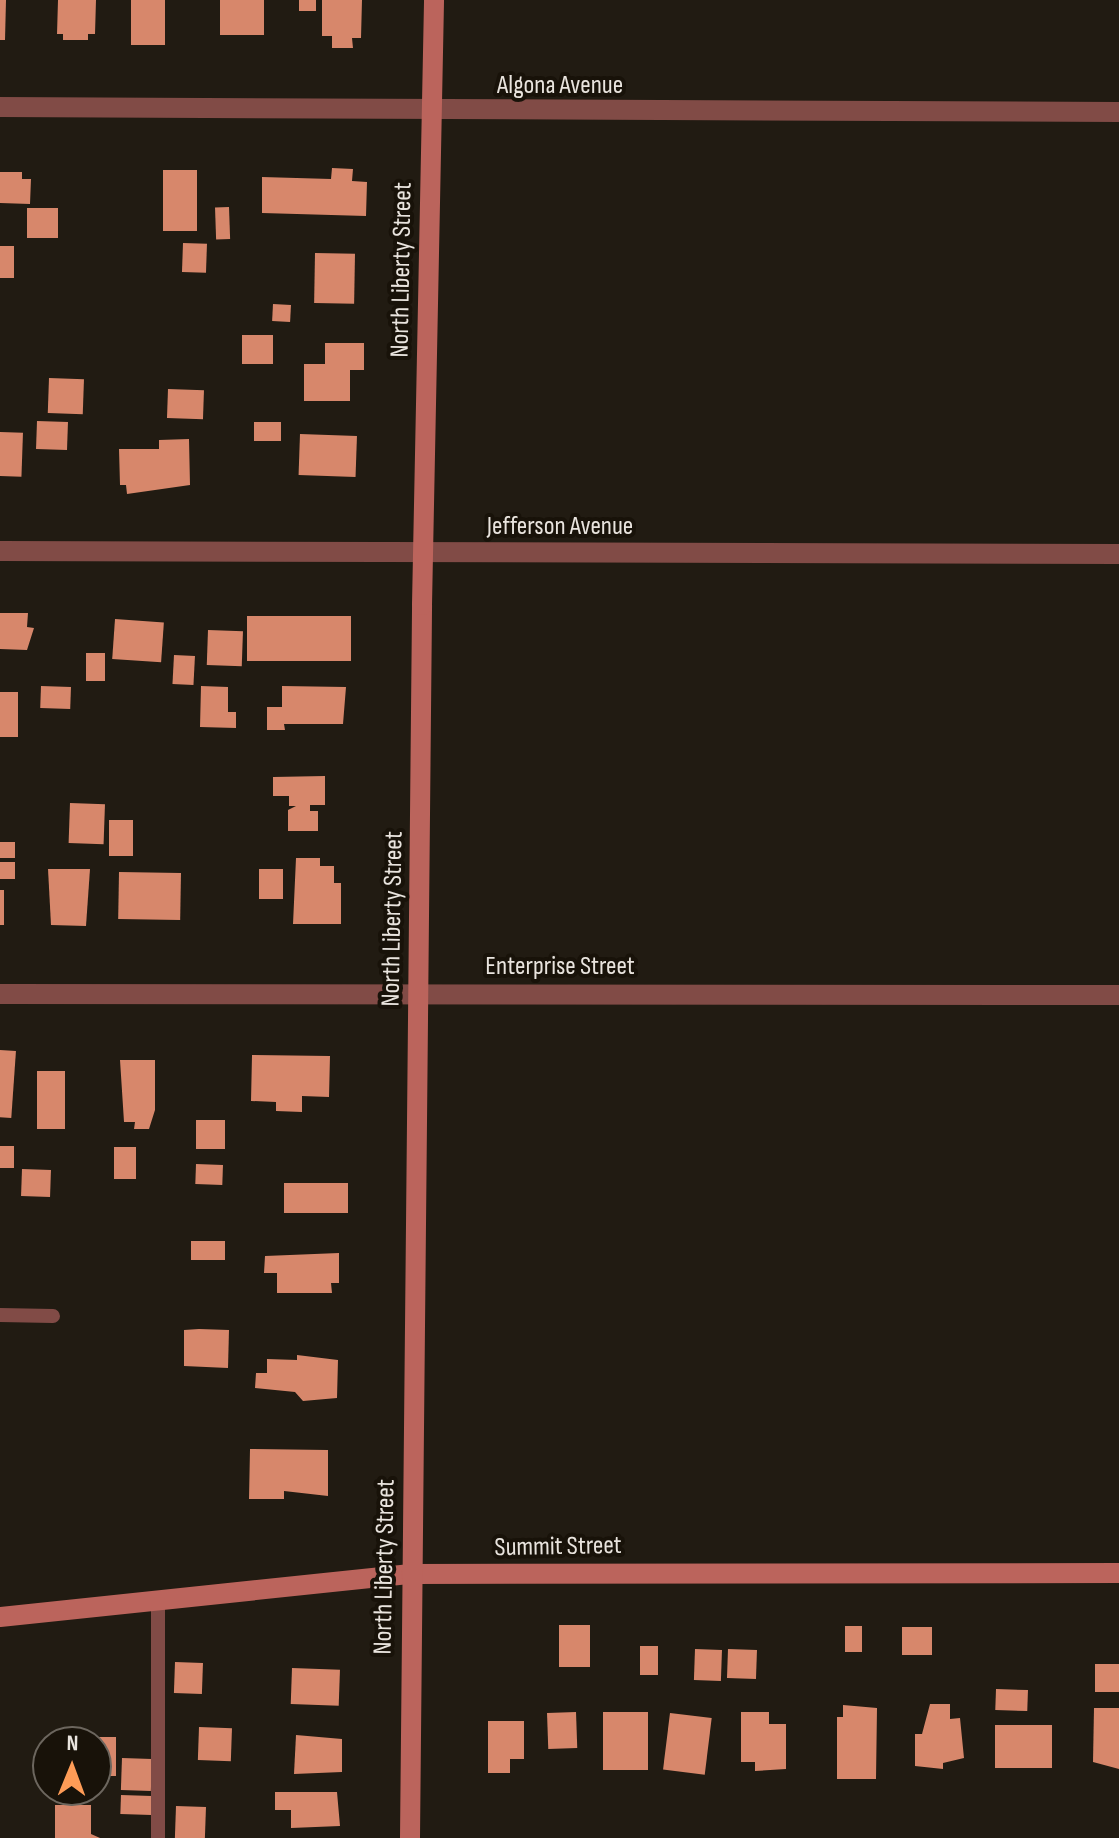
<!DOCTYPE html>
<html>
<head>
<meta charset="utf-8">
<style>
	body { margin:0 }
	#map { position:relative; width:1119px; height:1838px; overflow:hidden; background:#211b12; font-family:"Sofia Sans Condensed",sans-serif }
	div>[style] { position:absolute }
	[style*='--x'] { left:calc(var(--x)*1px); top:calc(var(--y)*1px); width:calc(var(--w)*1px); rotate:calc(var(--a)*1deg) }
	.building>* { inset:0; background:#d7876b; transform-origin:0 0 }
	.service>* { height:14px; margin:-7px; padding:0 7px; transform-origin:7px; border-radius:7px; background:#814b46 }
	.minor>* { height:20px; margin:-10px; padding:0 10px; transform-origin:10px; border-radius:10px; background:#814b46 }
	.secondary>* { height:20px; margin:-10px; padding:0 10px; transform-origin:10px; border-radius:10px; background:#bb645c }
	span { translate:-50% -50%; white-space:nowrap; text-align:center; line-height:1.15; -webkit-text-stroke:8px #181209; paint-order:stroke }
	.street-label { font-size:26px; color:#e9e4de }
	.north { position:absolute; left:32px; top:1726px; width:80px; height:80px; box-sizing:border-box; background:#181209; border:2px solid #6c665e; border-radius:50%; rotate:1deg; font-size:22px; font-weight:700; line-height:32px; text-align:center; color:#e9e4de }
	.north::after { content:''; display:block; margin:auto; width:28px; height:36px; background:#fe9c57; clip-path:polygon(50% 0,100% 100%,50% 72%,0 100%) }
</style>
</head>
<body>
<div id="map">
	<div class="building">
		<i style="clip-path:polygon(0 0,6px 0,5px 40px,0 40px)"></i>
		<i style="clip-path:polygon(58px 0,96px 0,95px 34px,88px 34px,88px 40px,63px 40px,63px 34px,57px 34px)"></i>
		<i style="left:131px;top:0;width:34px;height:45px"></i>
		<i style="left:220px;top:0;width:44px;height:35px"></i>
		<i style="left:299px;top:0;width:17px;height:11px"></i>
		<i style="clip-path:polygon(322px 0,362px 0,361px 38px,352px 38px,353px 48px,332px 48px,332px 36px,322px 36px)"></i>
		<i style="clip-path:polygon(332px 168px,353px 169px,352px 181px,367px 182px,366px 216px,262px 213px,262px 177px,331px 179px)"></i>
		<i style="left:163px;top:170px;width:34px;height:61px"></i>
		<i style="clip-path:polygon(0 172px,22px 172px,22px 179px,31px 179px,30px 204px,0 203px)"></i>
		<i style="left:229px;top:207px;width:32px;height:14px;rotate:88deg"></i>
		<i style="left:27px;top:208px;width:31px;height:30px"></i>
		<i style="left:183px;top:243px;width:24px;height:29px;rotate:2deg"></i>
		<i style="left:0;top:246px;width:14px;height:32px"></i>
		<i style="left:315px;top:253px;width:40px;height:50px;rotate:1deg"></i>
		<i style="left:273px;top:304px;width:18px;height:17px;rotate:3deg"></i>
		<i style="left:242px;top:335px;width:31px;height:29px"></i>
		<i style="clip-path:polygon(325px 343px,364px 343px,364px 370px,350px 370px,350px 401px,304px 401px,304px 364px,325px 364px)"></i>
		<i style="left:49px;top:378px;width:35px;height:35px;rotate:2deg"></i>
		<i style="left:168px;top:389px;width:36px;height:29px;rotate:2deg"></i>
		<i style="left:37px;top:421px;width:31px;height:28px;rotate:2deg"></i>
		<i style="left:254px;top:422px;width:27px;height:19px"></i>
		<i style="left:0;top:432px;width:23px;height:44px;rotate:2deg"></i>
		<i style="left:300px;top:434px;width:57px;height:41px;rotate:2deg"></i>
		<i style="clip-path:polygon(189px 439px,190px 485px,127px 494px,126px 485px,120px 485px,119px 449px,159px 449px,159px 440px)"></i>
		<i style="clip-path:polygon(0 613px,28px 613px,27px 627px,34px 628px,27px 650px,0 649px)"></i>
		<i style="left:247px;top:616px;width:104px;height:45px"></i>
		<i style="left:115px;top:619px;width:49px;height:40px;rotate:4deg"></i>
		<i style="left:208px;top:630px;width:35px;height:35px;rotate:2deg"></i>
		<i style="left:86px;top:653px;width:19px;height:28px"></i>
		<i style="left:174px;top:655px;width:21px;height:29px;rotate:3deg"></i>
		<i style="left:41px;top:686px;width:30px;height:22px;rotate:2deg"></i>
		<i style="clip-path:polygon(201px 686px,228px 687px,228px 712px,236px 712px,236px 728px,200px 727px)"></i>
		<i style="clip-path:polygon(282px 686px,346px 687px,343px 724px,284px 724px,285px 730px,267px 730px,267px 707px,282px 707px)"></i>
		<i style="left:0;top:692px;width:18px;height:45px"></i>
		<i style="clip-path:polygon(325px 776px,325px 805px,310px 805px,310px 811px,318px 811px,318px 831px,288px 831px,288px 810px,296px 806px,289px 806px,289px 796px,273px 796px,273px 777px)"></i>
		<i style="left:70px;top:803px;width:35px;height:40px;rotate:2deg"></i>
		<i style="left:109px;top:820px;width:24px;height:36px"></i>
		<i style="left:0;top:842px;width:15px;height:16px"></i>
		<i style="clip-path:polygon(296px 858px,320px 858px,320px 866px,334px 866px,334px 883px,341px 883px,341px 924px,293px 924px)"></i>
		<i style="left:0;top:862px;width:15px;height:17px"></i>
		<i style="clip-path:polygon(48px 869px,90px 869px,86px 926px,51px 925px)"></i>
		<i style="left:259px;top:869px;width:24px;height:30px"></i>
		<i style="left:119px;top:872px;width:62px;height:47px;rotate:1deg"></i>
		<i style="left:0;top:890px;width:4px;height:35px"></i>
		<i style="left:0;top:1050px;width:16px;height:67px;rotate:4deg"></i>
		<i style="clip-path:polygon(252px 1055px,330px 1056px,329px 1097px,302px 1096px,302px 1112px,276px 1111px,276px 1102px,251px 1101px)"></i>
		<i style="clip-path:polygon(120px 1060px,155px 1060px,155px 1110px,149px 1129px,134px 1129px,135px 1122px,124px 1122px)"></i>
		<i style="left:37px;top:1071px;width:28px;height:58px"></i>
		<i style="left:196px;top:1120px;width:29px;height:29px"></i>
		<i style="left:0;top:1146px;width:14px;height:22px"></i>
		<i style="left:114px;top:1147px;width:22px;height:32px"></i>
		<i style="left:196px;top:1164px;width:27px;height:20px;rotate:2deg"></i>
		<i style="left:22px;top:1169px;width:29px;height:27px;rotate:2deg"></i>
		<i style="left:284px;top:1183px;width:64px;height:30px"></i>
		<i style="left:191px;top:1241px;width:34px;height:19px"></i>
		<i style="clip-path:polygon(339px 1253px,339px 1283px,331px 1283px,332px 1293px,277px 1293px,277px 1273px,264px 1273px,265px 1256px)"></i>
		<i style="clip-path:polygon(199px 1329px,229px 1330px,228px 1368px,184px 1366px,184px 1330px)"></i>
		<i style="clip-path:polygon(297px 1355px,338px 1360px,337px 1398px,303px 1401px,295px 1392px,255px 1388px,256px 1373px,267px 1373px,267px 1359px,297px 1360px)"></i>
		<i style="clip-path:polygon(250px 1449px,328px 1450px,328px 1496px,284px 1491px,284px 1499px,249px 1499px)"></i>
		<i style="left:559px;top:1625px;width:31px;height:42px"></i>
		<i style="left:845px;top:1626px;width:17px;height:26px"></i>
		<i style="left:902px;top:1627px;width:30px;height:28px"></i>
		<i style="left:640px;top:1646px;width:18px;height:29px"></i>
		<i style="left:695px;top:1649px;width:27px;height:31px;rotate:2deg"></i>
		<i style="left:728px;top:1649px;width:29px;height:29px;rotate:2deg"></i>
		<i style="left:175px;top:1662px;width:28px;height:31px;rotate:2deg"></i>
		<i style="left:1095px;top:1664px;width:24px;height:28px"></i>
		<i style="left:292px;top:1668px;width:48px;height:36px;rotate:2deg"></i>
		<i style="left:996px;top:1689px;width:32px;height:21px;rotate:2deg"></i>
		<i style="clip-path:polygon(930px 1704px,950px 1704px,950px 1719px,960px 1718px,964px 1758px,943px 1763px,943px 1769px,915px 1766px,915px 1734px,922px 1734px)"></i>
		<i style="clip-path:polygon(843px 1705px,877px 1708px,876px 1779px,837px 1779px,837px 1717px,843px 1717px)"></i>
		<i style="clip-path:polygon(1094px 1708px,1119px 1708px,1119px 1769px,1093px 1762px)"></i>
		<i style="left:576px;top:1712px;width:36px;height:29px;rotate:88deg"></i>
		<i style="left:603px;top:1712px;width:45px;height:58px"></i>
		<i style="clip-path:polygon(741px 1712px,769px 1712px,769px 1724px,786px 1724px,786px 1769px,755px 1771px,755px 1762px,741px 1762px)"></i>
		<i style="left:670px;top:1713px;width:42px;height:57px;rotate:7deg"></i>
		<i style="clip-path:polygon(488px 1721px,524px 1721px,524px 1759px,510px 1759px,510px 1773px,488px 1773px)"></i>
		<i style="left:995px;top:1725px;width:57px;height:43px"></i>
		<i style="left:199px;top:1727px;width:33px;height:33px;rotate:2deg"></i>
		<i style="clip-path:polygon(296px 1735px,342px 1739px,342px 1772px,294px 1774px)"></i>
		<i style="clip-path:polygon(55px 1737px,116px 1737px,116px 1776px,96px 1776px,96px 1742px,55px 1742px)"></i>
		<i style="left:122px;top:1758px;width:30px;height:32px;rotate:2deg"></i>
		<i style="clip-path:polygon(275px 1792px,337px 1792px,340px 1826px,291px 1828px,291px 1810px,275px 1810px)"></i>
		<i style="left:121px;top:1795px;width:31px;height:19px;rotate:2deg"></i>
		<i style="clip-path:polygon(55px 1805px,91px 1805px,91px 1834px,100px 1838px,55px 1838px)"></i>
		<i style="left:176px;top:1806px;width:30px;height:32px;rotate:2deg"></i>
	</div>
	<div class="service">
		<i style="--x:0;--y:1315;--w:53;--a:1.1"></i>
		<i style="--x:158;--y:1600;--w:238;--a:90"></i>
	</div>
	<div class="minor">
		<i style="--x:0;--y:107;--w:1119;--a:0.26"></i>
		<i style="--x:0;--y:551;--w:1119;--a:0.15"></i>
		<i style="--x:0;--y:994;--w:1119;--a:0.05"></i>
	</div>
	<div class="secondary">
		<i style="--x:0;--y:1617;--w:413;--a:-6"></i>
		<i style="--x:411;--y:1574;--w:708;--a:-0.08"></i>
		<i style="--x:410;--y:1838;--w:1233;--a:-89.44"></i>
		<i style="--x:422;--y:605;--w:605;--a:-88.86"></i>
	</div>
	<div class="street-label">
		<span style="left:560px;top:86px">Algona Avenue</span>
		<span style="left:402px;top:270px;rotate:-89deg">North Liberty Street</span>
		<span style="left:560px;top:527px">Jefferson Avenue</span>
		<span style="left:393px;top:919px;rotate:-89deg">North Liberty Street</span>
		<span style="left:560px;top:967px">Enterprise Street</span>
		<span style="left:558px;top:1547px;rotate:-1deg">Summit Street</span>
		<span style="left:385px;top:1567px;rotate:-89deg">North Liberty Street</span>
	</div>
	<div class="north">N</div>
</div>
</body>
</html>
